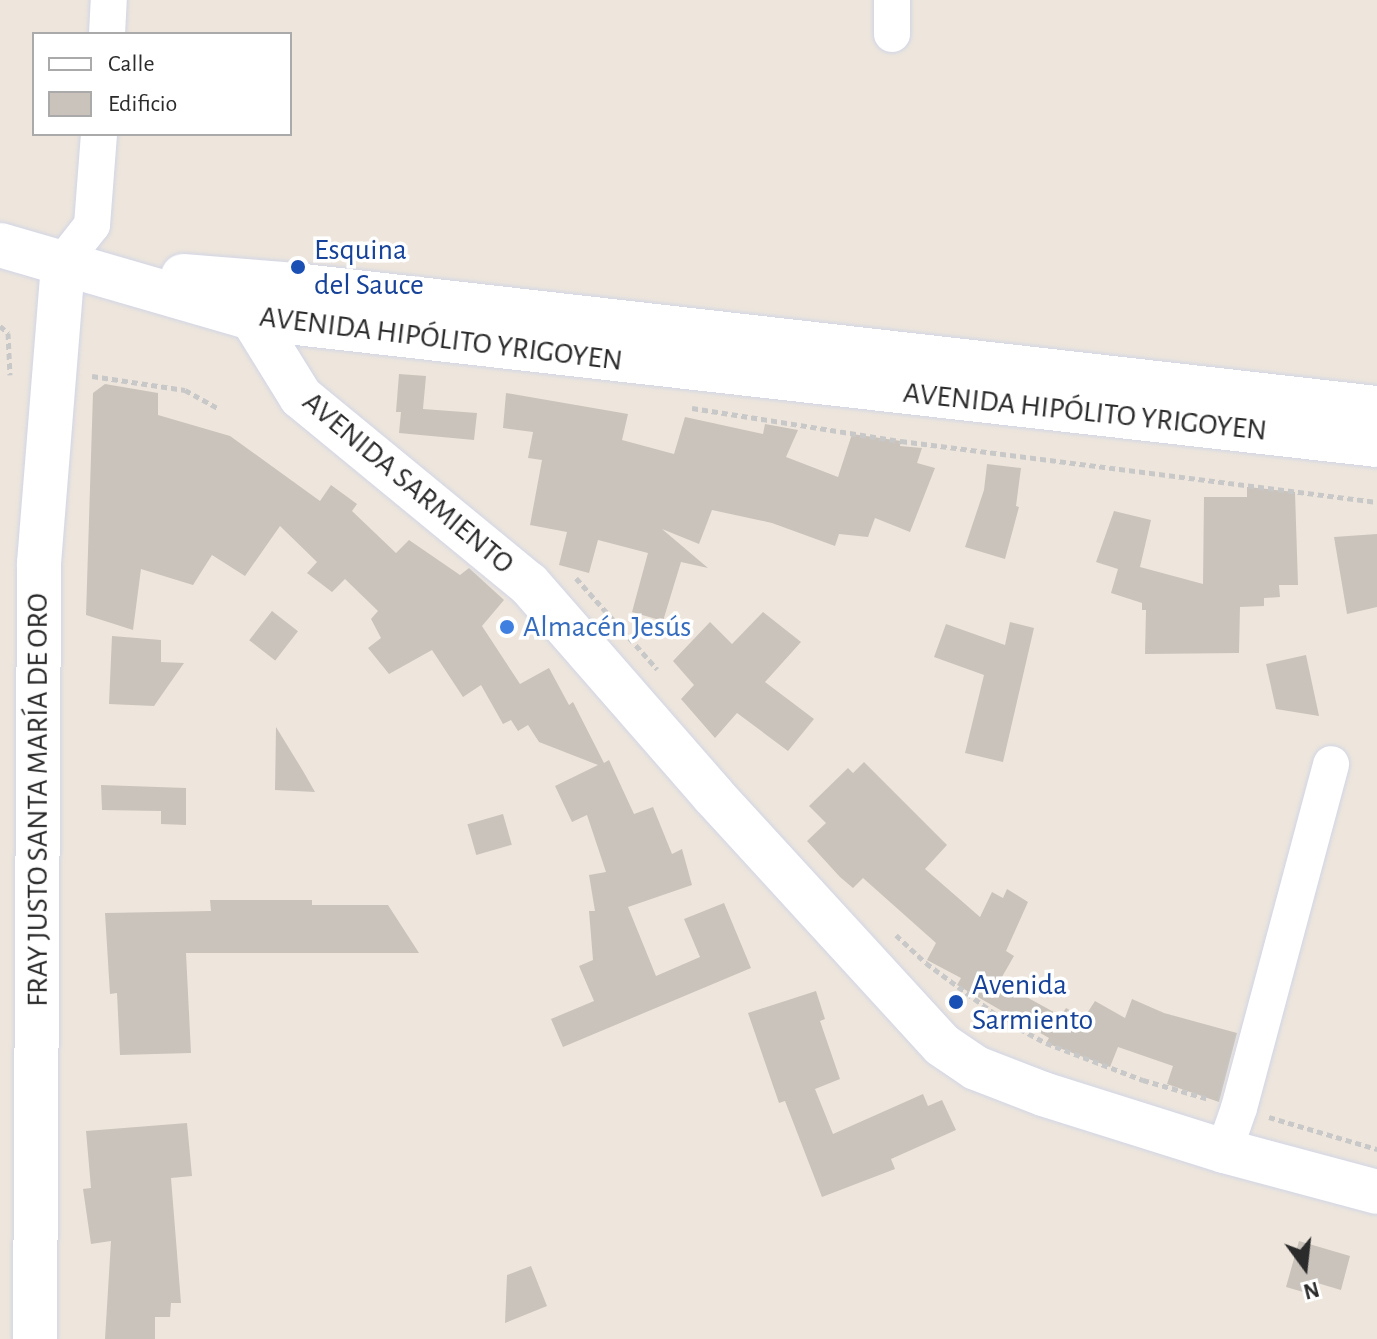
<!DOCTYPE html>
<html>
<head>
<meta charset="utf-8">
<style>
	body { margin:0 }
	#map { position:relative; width:1377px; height:1339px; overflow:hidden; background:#eee6dc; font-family:"Alegreya Sans",sans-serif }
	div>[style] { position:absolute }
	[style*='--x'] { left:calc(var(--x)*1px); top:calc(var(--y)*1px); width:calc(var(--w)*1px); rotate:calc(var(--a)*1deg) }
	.building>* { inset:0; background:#c9c3bc; transform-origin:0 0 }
	.path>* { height:5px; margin-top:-2.5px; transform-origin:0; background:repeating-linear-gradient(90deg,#c8c8c8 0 6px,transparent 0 10px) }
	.roads { filter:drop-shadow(0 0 2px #d1d5e5) drop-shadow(0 0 2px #d1d5e5) }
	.minor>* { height:36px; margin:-18px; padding:0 18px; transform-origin:18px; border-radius:18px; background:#fff }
	.tertiary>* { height:44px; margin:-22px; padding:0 22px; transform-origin:22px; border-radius:22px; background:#fff }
	.secondary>* { height:44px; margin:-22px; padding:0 22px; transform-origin:22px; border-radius:22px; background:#fff }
	.dots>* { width:22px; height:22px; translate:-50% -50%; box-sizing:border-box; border:4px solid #fff; border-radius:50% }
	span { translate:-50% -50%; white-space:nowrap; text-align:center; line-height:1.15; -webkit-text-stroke:7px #fff; paint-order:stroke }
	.transit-label { font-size:30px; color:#164399 }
	.left { translate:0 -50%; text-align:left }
	.street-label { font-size:30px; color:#2b2b2b }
	.shop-label { font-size:30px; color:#366cbe }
	.legend { position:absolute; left:32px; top:32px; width:260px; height:104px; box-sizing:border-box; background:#fff; border:2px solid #aaa; margin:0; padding:10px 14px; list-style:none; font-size:24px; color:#2b2b2b }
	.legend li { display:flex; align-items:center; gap:16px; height:40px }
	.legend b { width:40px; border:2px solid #aaa }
	.north { position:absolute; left:1265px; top:1227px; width:80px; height:80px; -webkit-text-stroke:6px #fff; paint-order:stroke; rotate:165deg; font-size:22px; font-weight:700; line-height:32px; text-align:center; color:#2b2b2b }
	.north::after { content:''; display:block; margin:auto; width:28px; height:36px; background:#2b2b2b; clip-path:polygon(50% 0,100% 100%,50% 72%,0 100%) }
</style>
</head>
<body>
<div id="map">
	<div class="building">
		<i style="clip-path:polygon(399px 374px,426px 376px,423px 409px,477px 413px,474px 440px,399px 433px,401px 412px,396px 412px)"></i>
		<i style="clip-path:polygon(105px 384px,158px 393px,158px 415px,230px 436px,320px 501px,331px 485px,357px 504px,352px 511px,396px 553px,409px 540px,460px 575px,469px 568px,504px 600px,482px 626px,520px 684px,549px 668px,569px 705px,573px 702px,604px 763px,609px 760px,634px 814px,653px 807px,672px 854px,682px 849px,692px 885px,628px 907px,656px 976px,700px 957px,684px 919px,724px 903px,751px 968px,563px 1047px,551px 1019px,594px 1001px,579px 966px,593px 960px,589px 911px,595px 911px,589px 875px,606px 872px,587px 815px,572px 822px,555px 786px,598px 765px,539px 742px,528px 725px,518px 731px,511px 720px,503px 724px,481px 685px,463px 697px,432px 650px,389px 674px,368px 648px,381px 638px,371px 619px,378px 611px,345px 579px,332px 592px,307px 573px,317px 562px,280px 526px,245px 576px,212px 555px,193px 585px,141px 569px,133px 630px,86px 615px,93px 393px)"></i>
		<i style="clip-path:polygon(506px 393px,628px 414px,622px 440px,674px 454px,685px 417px,763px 434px,765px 424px,798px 430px,786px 457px,838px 477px,852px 434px,901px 441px,900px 446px,922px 448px,917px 463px,935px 468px,910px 532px,875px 518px,868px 537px,839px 534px,835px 546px,772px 523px,712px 510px,699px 544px,662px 529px,708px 568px,681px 562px,663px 621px,632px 612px,648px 553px,598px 540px,589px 573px,559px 565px,567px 532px,530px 525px,542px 460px,528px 458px,533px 432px,503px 428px)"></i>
		<i style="clip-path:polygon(987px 464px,1021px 468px,1016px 506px,1019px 507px,1005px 559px,965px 547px,984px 490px)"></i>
		<i style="clip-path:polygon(1247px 487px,1295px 492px,1298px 585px,1279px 585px,1280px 597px,1264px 598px,1264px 606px,1240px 607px,1239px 653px,1145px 654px,1146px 610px,1142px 610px,1142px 603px,1111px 593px,1118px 569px,1096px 562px,1114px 511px,1151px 520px,1140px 567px,1203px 584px,1204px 497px,1247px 497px)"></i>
		<i style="clip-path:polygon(1377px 534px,1377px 607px,1347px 614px,1334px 537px)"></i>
		<i style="left:272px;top:611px;width:33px;height:37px;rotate:38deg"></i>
		<i style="clip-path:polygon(763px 612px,801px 642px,765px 682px,814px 719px,788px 751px,737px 713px,715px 738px,681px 699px,694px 685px,673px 661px,710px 622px,732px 644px)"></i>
		<i style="clip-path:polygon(1010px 622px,1034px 628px,1003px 762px,965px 753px,984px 675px,934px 657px,946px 624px,1005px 645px)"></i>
		<i style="clip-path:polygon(112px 636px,161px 640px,161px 662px,184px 663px,154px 706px,109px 704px)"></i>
		<i style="clip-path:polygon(1306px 655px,1319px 716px,1276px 709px,1266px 664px)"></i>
		<i style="clip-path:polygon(276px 727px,303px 771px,315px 792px,275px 790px)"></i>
		<i style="clip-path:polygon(864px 762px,947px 845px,925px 869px,980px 917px,992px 892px,1003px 898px,1007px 889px,1028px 902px,1006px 951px,1014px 956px,999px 982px,1061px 1016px,1066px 1008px,1084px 1018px,1095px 1001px,1125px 1018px,1132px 999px,1164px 1013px,1237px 1033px,1219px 1102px,1167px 1084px,1173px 1066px,1118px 1047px,1110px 1067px,1046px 1043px,1049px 1038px,957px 985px,961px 978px,927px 960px,936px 943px,863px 878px,853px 888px,840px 877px,807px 841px,826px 823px,809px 806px,848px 768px,853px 773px)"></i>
		<i style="clip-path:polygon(101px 785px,186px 788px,186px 825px,161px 824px,161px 811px,102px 810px)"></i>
		<i style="left:503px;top:814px;width:32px;height:37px;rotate:74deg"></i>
		<i style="clip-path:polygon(210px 900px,312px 900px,312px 905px,388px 905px,419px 953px,186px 953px,191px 1053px,120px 1055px,117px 993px,110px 994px,105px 913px,211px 911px)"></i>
		<i style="clip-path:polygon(816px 991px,825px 1019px,820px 1021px,840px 1079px,815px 1089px,833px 1134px,923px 1094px,928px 1106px,942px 1100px,956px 1130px,891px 1159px,895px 1169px,822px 1197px,785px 1101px,779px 1103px,748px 1013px)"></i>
		<i style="clip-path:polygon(187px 1123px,192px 1176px,171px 1178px,181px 1303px,171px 1303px,170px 1317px,155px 1317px,155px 1339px,105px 1339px,111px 1241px,91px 1244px,83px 1189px,91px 1188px,86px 1131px)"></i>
		<i style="clip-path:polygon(1299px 1241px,1350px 1256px,1341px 1290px,1314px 1282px,1310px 1294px,1286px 1287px)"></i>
		<i style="clip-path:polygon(531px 1266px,547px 1306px,505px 1323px,507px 1275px)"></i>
	</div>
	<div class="path">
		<i style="--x:0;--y:326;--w:11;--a:41"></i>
		<i style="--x:8;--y:333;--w:42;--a:87.3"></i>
		<i style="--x:92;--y:376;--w:94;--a:8.6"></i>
		<i style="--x:185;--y:390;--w:39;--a:29"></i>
		<i style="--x:692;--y:408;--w:212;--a:9"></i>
		<i style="--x:901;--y:441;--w:480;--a:7.3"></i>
		<i style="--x:576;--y:578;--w:122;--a:48.3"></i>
		<i style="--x:896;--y:935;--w:41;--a:43"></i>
		<i style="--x:926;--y:963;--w:94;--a:36.4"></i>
		<i style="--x:1002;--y:1019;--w:50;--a:28.6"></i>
		<i style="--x:1046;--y:1043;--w:104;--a:20.9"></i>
		<i style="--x:1143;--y:1080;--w:69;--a:16.1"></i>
		<i style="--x:1269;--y:1117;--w:113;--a:16.5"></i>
	</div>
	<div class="roads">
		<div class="minor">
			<i style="--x:107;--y:34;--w:34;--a:-87"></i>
			<i style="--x:892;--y:34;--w:34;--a:-90"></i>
			<i style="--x:63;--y:262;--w:47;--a:-51.9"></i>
			<i style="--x:92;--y:225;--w:91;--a:-85.6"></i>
			<i style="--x:1224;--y:1151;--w:46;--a:-70.8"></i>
			<i style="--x:1239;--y:1108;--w:356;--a:-75"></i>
		</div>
		<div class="tertiary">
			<i style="--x:248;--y:286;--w:32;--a:83"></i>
			<i style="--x:252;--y:318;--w:93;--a:58.2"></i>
			<i style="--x:301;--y:397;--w:295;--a:39.4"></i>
			<i style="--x:529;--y:584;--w:279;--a:48.9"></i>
			<i style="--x:712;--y:794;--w:340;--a:47.5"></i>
			<i style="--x:942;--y:1045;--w:41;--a:34.1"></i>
			<i style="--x:976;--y:1068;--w:72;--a:21.2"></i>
			<i style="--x:1043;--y:1094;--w:190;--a:17.5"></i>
			<i style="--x:1224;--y:1151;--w:158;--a:15"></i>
			<i style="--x:35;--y:1339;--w:776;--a:-89.7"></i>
			<i style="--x:39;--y:563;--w:302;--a:-85.4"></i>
		</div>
		<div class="secondary">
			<i style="--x:0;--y:245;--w:262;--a:16.2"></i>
			<i style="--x:252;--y:318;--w:1132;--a:6.44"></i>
			<i style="--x:183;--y:276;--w:112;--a:4.6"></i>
			<i style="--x:295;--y:285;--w:1089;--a:6.49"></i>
		</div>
	</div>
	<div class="dots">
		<i style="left:298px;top:267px;background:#1a4fb4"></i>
		<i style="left:507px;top:627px;background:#3f7fe0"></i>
		<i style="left:956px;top:1002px;background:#1a4fb4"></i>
	</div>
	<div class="transit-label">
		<span class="left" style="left:314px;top:267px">Esquina<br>del Sauce</span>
		<span class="left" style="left:972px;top:1002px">Avenida<br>Sarmiento</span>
	</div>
	<div class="street-label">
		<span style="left:441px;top:339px;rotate:7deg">AVENIDA HIPÓLITO YRIGOYEN</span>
		<span style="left:1085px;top:412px;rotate:6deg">AVENIDA HIPÓLITO YRIGOYEN</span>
		<span style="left:408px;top:483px;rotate:40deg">AVENIDA SARMIENTO</span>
		<span style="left:38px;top:800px;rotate:-90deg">FRAY JUSTO SANTA MARÍA DE ORO</span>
	</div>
	<div class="shop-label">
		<span class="left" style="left:523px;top:627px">Almacén Jesús</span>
	</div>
	<ul class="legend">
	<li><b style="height:10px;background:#fff"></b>Calle</li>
	<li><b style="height:22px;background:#c9c3bc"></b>Edificio</li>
	</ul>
	<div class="north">N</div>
</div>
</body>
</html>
